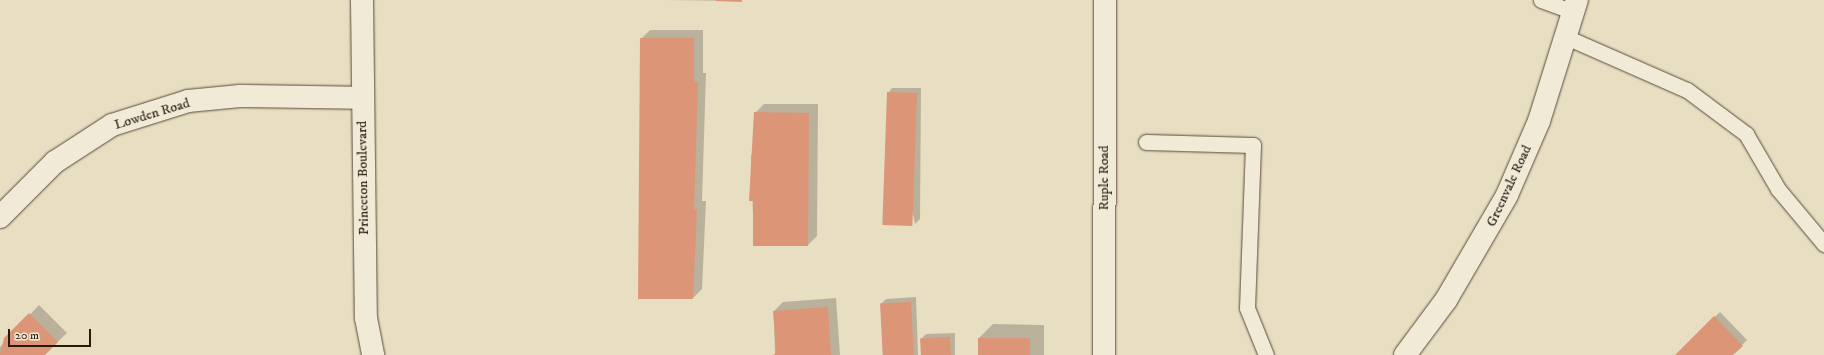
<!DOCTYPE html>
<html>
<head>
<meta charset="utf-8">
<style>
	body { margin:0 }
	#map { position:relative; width:1824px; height:355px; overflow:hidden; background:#e8dec2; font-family:"IM FELL DW Pica",serif }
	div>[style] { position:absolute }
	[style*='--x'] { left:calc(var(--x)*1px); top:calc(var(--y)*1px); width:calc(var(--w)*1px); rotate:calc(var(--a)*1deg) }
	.shadow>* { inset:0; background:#0003 }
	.building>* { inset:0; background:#dc9576; transform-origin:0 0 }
	.roads { filter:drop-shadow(0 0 1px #594a3a) drop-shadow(0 0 1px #594a3a) }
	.service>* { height:15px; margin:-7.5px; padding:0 7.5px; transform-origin:7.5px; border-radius:7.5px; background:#f0ead7 }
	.minor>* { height:22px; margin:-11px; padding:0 11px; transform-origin:11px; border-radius:11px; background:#f0ead7 }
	span { translate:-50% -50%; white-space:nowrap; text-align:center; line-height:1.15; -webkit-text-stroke:3px #f0ead7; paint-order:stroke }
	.street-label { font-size:14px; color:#29190c }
	.scale { position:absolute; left:8px; top:329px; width:83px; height:18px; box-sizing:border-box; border:2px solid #29190c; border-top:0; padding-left:5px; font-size:12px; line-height:14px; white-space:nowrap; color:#29190c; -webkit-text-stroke:3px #f0ead7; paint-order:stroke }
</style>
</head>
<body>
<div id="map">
	<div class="shadow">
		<i style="clip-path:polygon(668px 0,742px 0,742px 1px)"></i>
		<i style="clip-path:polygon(650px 30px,703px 30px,703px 73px,706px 73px,702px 201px,706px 201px,702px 289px,693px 298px,641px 39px)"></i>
		<i style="clip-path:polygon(892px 88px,921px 88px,920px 219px,915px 224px,888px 93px)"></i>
		<i style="clip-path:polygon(764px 104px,818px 104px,817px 236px,808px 245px,754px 245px,751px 156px,754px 152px,755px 113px)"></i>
		<i style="clip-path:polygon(916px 297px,918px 355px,883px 355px,881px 304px,886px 299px)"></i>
		<i style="clip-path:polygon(836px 298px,840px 355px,775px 355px,774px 311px,783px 302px)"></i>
		<i style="clip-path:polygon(39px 305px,67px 333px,44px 355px,0 355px,0 347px)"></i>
		<i style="clip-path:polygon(1720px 312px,1747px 340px,1732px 355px,1676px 355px)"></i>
		<i style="clip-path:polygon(993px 324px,1044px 325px,1044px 355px,979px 355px,979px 338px)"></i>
		<i style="clip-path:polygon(955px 333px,955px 355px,921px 355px,921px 339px,926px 334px)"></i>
	</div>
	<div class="building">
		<i style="clip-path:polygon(716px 0,742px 0,742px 2px,716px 1px)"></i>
		<i style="clip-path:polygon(640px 38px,694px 38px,694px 81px,698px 82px,694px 210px,697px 210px,693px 299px,638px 299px)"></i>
		<i style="left:887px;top:92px;width:30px;height:133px;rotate:2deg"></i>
		<i style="clip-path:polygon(754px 112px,809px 113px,808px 246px,753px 246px,753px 201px,749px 201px)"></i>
		<i style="left:911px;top:302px;width:53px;height:31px;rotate:87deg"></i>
		<i style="clip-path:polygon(828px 307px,831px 355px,773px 355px,776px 353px,773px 311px)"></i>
		<i style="clip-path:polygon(29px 313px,58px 342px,45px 355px,0 355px,4px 338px)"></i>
		<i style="clip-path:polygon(1714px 316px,1743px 346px,1733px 355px,1675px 355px)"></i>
		<i style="left:950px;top:337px;width:18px;height:30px;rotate:87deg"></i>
		<i style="left:978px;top:338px;width:52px;height:17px"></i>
	</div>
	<div class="roads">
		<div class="service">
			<i style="--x:1541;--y:0;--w:35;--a:20"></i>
			<i style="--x:1566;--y:37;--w:132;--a:23.7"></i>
			<i style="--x:1687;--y:90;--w:74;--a:36.7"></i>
			<i style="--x:1746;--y:134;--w:64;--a:59.8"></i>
			<i style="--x:1778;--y:189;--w:72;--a:50.1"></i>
			<i style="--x:1146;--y:142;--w:107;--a:1.6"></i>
			<i style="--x:1253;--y:145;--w:163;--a:92.1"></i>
			<i style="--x:1247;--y:308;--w:51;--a:68"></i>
		</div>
		<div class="minor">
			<i style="--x:362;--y:0;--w:318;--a:89.3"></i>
			<i style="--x:366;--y:318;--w:38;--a:79"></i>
			<i style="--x:0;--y:217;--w:78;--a:-45"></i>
			<i style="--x:55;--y:162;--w:68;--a:-33"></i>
			<i style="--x:112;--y:125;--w:80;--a:-17.5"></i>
			<i style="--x:188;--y:101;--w:52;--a:-5.5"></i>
			<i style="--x:240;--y:96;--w:122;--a:0.9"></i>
			<i style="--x:1104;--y:355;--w:355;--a:-89.8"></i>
			<i style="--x:1405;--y:355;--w:69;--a:-53.3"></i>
			<i style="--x:1446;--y:300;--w:121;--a:-59.8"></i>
			<i style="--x:1507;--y:195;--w:81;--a:-66.6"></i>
			<i style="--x:1539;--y:121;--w:127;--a:-72.6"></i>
		</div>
	</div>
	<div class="street-label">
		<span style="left:152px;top:114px;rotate:-17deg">Lowden Road</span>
		<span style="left:363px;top:178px;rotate:-91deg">Princeton Boulevard</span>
		<span style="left:1104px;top:178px;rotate:-90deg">Ruple Road</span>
		<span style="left:1509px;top:186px;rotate:-65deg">Greenvale Road</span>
	</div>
	<div class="scale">20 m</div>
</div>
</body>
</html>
